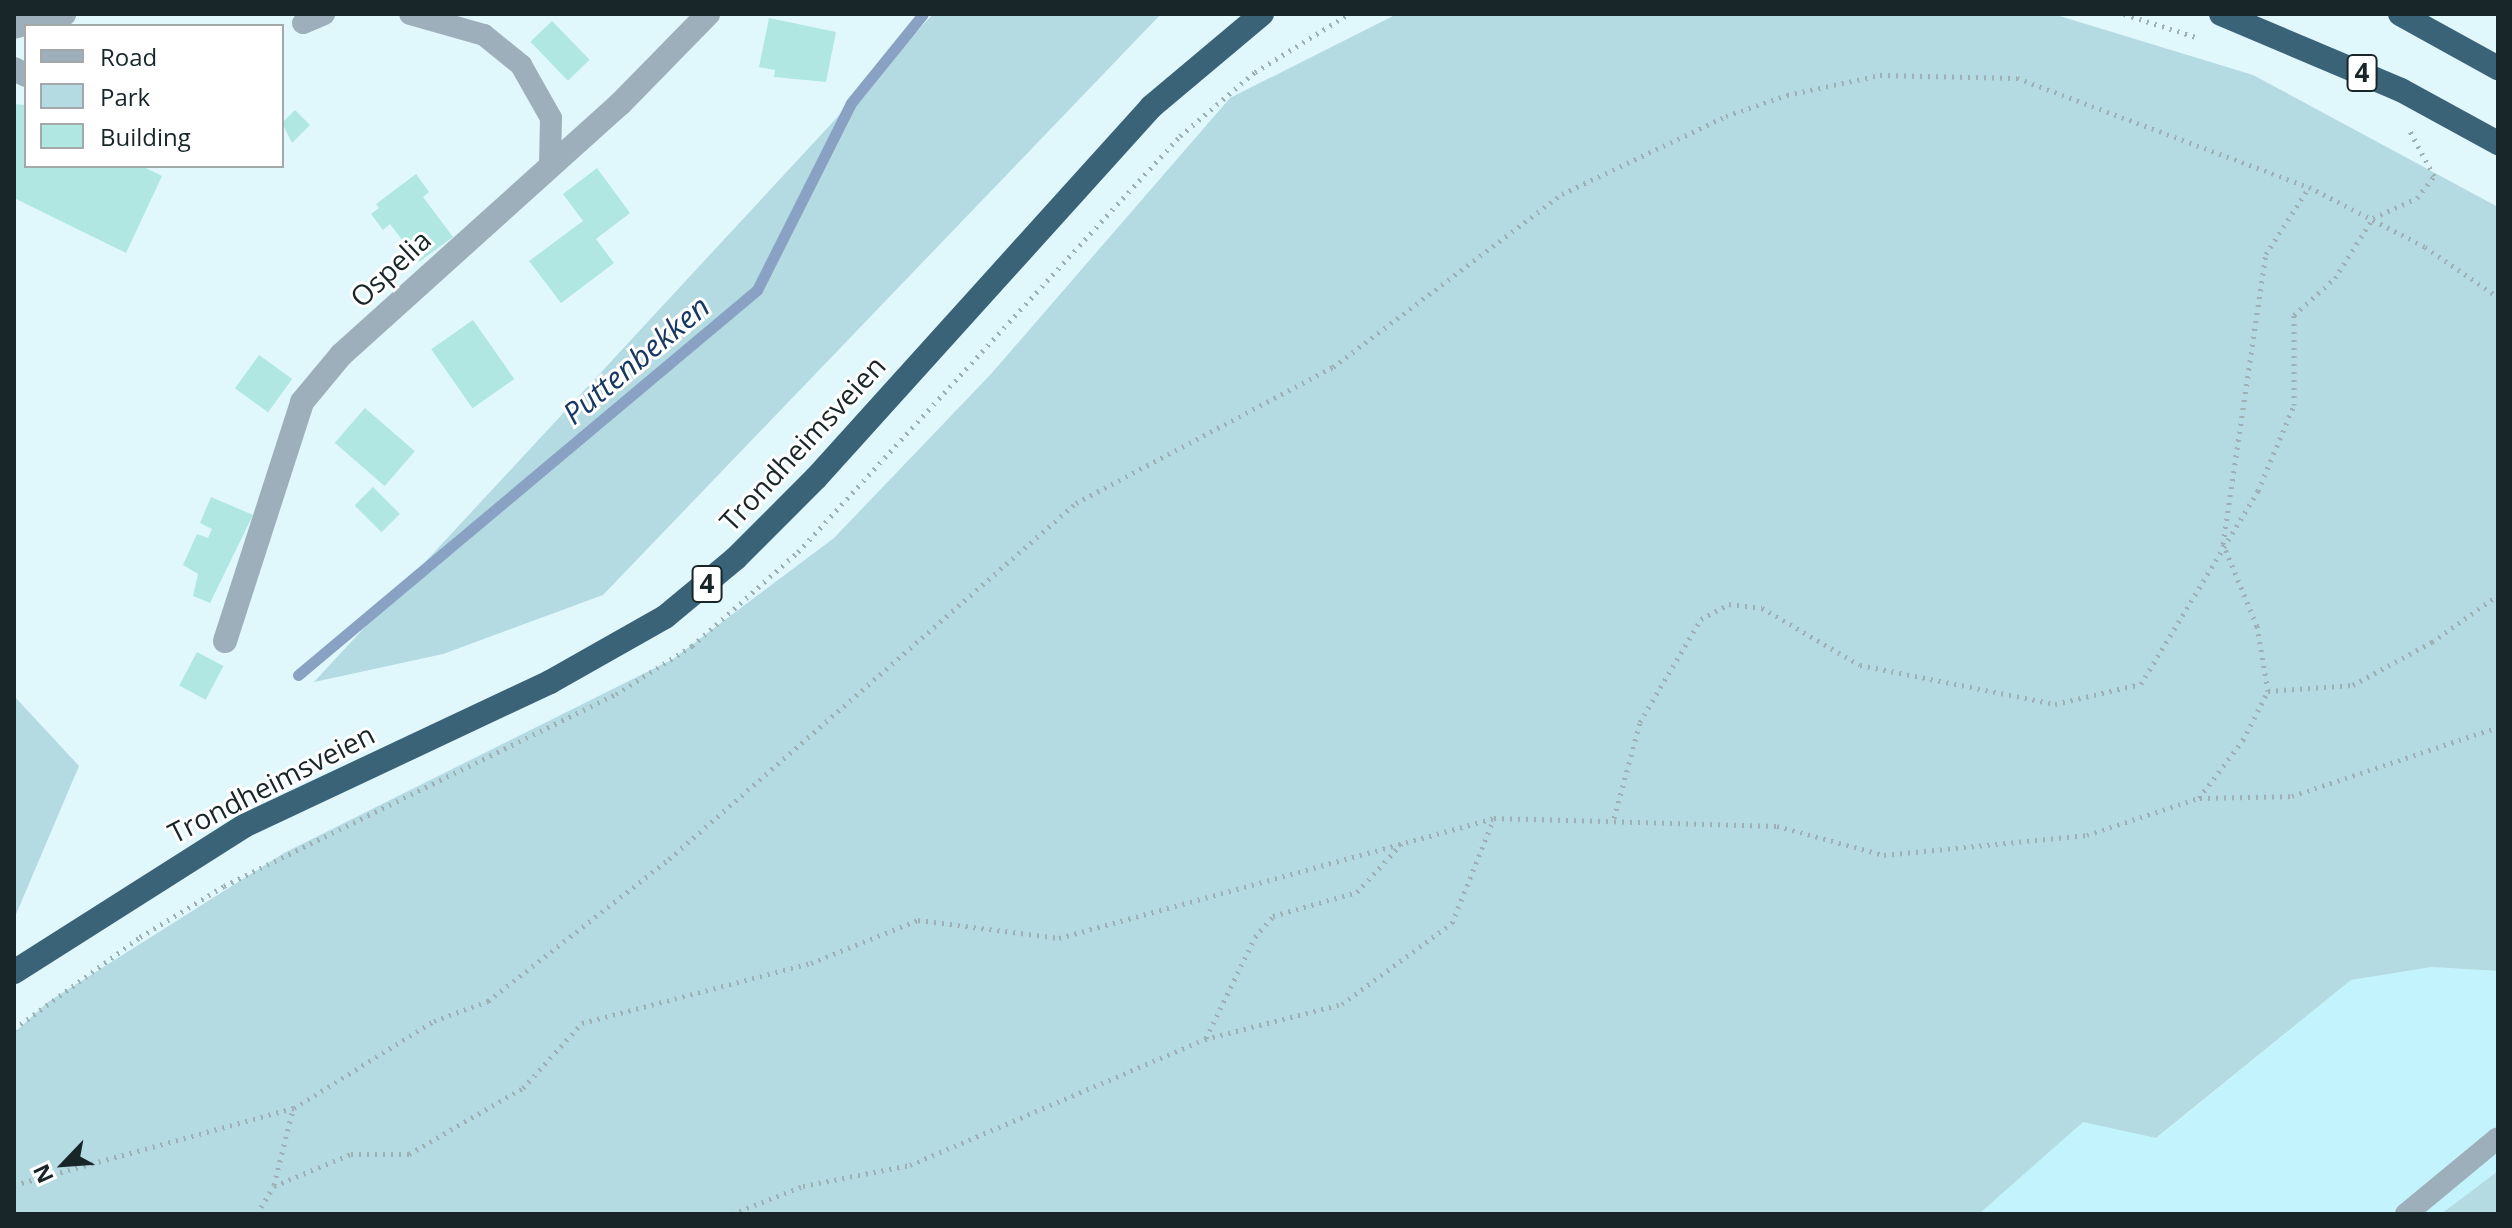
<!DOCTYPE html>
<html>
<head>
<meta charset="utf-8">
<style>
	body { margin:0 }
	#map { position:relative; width:2512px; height:1228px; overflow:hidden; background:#e0f7fc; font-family:"Open Sans",sans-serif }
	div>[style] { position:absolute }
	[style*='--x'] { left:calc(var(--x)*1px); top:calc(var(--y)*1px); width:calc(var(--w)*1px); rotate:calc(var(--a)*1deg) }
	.built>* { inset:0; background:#c3f4fe }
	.green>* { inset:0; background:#b4dae2 }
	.stream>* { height:11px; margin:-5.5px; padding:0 5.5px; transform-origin:5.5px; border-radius:5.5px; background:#89a2c4 }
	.building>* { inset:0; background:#b0e7e2; transform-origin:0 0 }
	.path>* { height:5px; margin-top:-2.5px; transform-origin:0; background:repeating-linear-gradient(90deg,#9db1b5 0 2px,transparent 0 8px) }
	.lane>* { height:22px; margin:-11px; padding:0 11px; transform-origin:11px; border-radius:11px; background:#9dafba }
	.street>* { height:24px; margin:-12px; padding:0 12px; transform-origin:12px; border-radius:12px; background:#9dafba }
	.highway>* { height:24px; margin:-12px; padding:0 12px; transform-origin:12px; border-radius:12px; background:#3b6378 }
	span { translate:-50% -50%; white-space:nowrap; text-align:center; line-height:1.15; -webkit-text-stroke:6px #fff; paint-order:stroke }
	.shield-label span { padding:2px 6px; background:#fff; border:2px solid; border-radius:6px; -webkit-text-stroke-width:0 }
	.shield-label { font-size:26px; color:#182629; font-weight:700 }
	.street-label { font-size:28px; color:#182629 }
	.water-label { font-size:30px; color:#163863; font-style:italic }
	.frame { position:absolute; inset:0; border:16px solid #182629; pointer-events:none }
	.legend { position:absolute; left:24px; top:24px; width:260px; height:144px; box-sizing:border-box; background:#fff; border:2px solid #a3a8a9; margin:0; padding:10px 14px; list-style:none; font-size:24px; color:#182629 }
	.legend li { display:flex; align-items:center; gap:16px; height:40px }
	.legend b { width:40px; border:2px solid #a3a8a9 }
	.north { position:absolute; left:24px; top:1124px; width:80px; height:80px; -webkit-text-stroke:6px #fff; paint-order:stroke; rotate:245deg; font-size:22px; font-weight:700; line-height:32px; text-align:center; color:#182629 }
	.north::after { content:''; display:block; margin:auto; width:28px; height:36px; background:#182629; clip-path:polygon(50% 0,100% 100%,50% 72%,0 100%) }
</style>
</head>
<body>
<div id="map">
	<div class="built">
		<i style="clip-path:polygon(2432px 967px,2498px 971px,2498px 1171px,2441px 1214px,1979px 1214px,2083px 1121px,2157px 1138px,2351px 980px)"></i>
	</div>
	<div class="green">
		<i style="clip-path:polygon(933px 14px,1161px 14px,603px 595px,443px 654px,314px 682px)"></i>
		<i style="clip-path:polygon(1397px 14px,2053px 14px,2253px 75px,2498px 207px,2498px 971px,2432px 967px,2351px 980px,2156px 1138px,2083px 1122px,1979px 1214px,14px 1214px,14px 1033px,48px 1002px,284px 853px,673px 659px,834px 538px,991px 374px,1230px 98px)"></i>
		<i style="clip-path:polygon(14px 696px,79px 766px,14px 919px)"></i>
		<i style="clip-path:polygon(2498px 1171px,2498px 1214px,2441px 1214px)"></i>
	</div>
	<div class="stream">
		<i style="--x:298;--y:675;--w:599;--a:-39.99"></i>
		<i style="--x:757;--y:290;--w:209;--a:-63.3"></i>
		<i style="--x:851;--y:103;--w:114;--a:-51"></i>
	</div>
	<div class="building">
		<i style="clip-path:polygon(769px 18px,836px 32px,826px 82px,774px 77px,775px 70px,759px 67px)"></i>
		<i style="left:552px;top:21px;width:54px;height:30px;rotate:46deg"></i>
		<i style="clip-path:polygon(14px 104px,26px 105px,26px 166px,142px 166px,162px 176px,126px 253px,14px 198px)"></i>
		<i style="clip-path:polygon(295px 110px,310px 125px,292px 143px,282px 123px)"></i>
		<i style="clip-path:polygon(597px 168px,630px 213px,596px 239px,614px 263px,561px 303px,529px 261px,583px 221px,563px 194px)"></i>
		<i style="clip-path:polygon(416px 174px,429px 192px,423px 197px,453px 237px,419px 262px,390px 224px,383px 230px,371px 214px,379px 208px,376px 204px)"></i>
		<i style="left:473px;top:320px;width:72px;height:51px;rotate:55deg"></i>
		<i style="left:259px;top:355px;width:41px;height:41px;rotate:36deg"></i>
		<i style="left:365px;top:408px;width:66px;height:46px;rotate:41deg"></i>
		<i style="left:373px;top:487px;width:38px;height:26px;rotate:45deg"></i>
		<i style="clip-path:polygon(211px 497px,253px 515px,210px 603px,193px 596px,198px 574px,183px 565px,197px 534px,208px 538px,212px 529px,200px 523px)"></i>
		<i style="left:197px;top:652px;width:30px;height:38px;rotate:28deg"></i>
	</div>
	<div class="path">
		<i style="--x:2124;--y:14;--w:79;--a:17.7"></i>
		<i style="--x:2268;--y:691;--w:85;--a:-4"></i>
		<i style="--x:2353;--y:685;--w:90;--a:-28.6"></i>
		<i style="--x:2432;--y:642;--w:81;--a:-35.5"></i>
		<i style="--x:2200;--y:798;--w:92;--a:-1.2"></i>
		<i style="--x:2292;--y:796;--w:217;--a:-18.5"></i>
		<i style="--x:1614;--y:818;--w:99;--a:-74.8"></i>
		<i style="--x:1640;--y:722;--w:120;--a:-59.4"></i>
		<i style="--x:1701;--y:619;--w:32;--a:-28"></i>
		<i style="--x:1729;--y:604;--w:33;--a:7"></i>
		<i style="--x:1762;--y:608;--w:113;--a:30.2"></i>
		<i style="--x:1860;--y:665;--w:199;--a:11.3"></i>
		<i style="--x:2055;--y:704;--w:88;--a:-13.1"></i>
		<i style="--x:2141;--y:684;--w:226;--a:-58.8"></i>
		<i style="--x:2258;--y:491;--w:93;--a:-67.3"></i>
		<i style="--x:2294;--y:405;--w:90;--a:-90"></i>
		<i style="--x:2294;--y:315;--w:55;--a:-42.1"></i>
		<i style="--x:2335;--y:278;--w:71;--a:-57.7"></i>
		<i style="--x:2373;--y:218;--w:48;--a:-24.4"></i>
		<i style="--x:2417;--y:198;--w:28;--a:-52"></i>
		<i style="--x:2434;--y:176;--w:51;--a:-118.1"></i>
		<i style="--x:14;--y:1029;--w:156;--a:-36.1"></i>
		<i style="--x:140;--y:937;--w:98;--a:-31.3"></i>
		<i style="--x:224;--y:886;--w:436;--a:-26.1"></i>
		<i style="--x:616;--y:694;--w:90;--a:-32.3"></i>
		<i style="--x:692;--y:646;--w:142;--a:-41.6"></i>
		<i style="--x:798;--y:552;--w:565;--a:-47.44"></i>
		<i style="--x:1180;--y:136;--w:99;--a:-40.5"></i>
		<i style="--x:1255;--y:72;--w:110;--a:-31.7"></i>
		<i style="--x:1206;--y:1038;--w:112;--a:-64.1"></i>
		<i style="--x:1255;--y:937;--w:28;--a:-49"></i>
		<i style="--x:1273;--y:916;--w:87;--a:-15.9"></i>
		<i style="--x:1357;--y:892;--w:69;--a:-47.3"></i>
		<i style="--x:14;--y:1185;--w:290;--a:-15.4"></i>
		<i style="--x:294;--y:1108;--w:165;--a:-31.9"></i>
		<i style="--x:434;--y:1021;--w:58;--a:-20.3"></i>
		<i style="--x:488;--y:1001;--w:230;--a:-38.1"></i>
		<i style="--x:669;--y:859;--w:541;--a:-41.18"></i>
		<i style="--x:1076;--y:503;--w:291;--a:-27.9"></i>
		<i style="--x:1333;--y:367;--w:287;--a:-37.1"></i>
		<i style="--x:1562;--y:194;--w:182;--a:-25.4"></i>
		<i style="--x:1726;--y:116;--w:65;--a:-19"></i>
		<i style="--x:1787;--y:95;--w:95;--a:-12.1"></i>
		<i style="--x:1880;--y:75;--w:137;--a:1.3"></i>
		<i style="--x:2017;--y:78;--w:312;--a:20.5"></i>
		<i style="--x:2309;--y:187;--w:131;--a:27.3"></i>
		<i style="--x:2425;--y:247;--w:88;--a:34.4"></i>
		<i style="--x:274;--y:1185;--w:78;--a:-76"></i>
		<i style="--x:257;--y:1214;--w:33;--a:-59"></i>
		<i style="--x:274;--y:1186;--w:83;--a:-22.6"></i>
		<i style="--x:351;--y:1154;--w:58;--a:0"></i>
		<i style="--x:409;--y:1154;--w:132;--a:-30.1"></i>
		<i style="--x:523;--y:1088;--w:88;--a:-47.8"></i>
		<i style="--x:582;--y:1023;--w:237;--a:-14.7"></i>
		<i style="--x:811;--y:963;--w:115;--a:-21.9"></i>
		<i style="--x:918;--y:920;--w:142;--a:7.3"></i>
		<i style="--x:1059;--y:938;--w:451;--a:-15.4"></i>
		<i style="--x:1494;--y:818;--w:283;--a:1.6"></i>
		<i style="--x:1777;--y:826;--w:111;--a:15.2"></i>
		<i style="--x:1884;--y:855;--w:204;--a:-5.6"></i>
		<i style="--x:2087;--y:835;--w:118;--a:-18.3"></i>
		<i style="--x:2199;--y:798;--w:73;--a:-52.8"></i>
		<i style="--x:2243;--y:740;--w:55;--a:-63"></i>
		<i style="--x:2268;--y:691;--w:66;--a:-99.6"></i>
		<i style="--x:2257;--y:626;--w:89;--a:-112.5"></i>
		<i style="--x:2223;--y:544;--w:293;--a:-81.6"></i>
		<i style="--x:2266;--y:254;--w:80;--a:-57.3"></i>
		<i style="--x:732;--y:1214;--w:76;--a:-21.5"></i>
		<i style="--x:803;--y:1186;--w:109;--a:-11.1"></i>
		<i style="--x:910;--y:1165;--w:321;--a:-23.1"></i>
		<i style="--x:1205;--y:1039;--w:141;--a:-14.3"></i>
		<i style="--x:1342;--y:1004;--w:137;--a:-36.4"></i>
		<i style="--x:1452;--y:923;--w:113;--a:-68.2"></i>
	</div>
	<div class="lane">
		<i style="--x:410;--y:14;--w:77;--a:15.8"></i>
		<i style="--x:484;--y:35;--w:48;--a:39"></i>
		<i style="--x:521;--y:65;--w:61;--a:60.5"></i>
		<i style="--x:551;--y:118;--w:47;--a:91.2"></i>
		<i style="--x:303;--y:23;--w:23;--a:-23"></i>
		<i style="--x:2406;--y:1214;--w:119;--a:-39.6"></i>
	</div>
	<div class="street">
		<i style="--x:14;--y:27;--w:52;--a:-14.6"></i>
		<i style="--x:14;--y:69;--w:13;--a:27"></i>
		<i style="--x:225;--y:641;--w:251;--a:-72.1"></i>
		<i style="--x:302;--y:402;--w:61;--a:-50.3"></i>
		<i style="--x:341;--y:355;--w:375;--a:-42"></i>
		<i style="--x:620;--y:104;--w:126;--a:-45.6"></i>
	</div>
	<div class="highway">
		<i style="--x:2221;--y:14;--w:195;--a:22.9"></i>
		<i style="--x:2401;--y:90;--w:111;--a:28.7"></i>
		<i style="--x:2400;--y:14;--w:112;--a:28.9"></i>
		<i style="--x:14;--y:972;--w:272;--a:-32.4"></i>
		<i style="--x:244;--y:826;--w:338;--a:-25.2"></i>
		<i style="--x:550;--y:682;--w:132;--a:-29.5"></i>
		<i style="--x:665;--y:617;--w:92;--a:-39.7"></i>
		<i style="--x:736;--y:558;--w:113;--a:-45"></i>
		<i style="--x:816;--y:478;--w:500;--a:-47.9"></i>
		<i style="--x:1151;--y:107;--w:145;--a:-40"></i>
	</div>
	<div class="shield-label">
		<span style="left:2362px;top:73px">4</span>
		<span style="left:707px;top:584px">4</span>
	</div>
	<div class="street-label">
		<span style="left:390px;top:268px;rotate:-43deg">Ospelia</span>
		<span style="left:802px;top:443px;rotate:-47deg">Trondheimsveien</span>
		<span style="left:271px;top:783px;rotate:-27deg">Trondheimsveien</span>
	</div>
	<div class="water-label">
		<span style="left:636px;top:360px;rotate:-40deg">Puttenbekken</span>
	</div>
	<div class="frame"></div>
	<ul class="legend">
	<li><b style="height:10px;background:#9dafba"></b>Road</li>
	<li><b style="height:22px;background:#b4dae2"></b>Park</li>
	<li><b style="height:22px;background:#b0e7e2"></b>Building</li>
	</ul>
	<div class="north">N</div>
</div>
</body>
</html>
